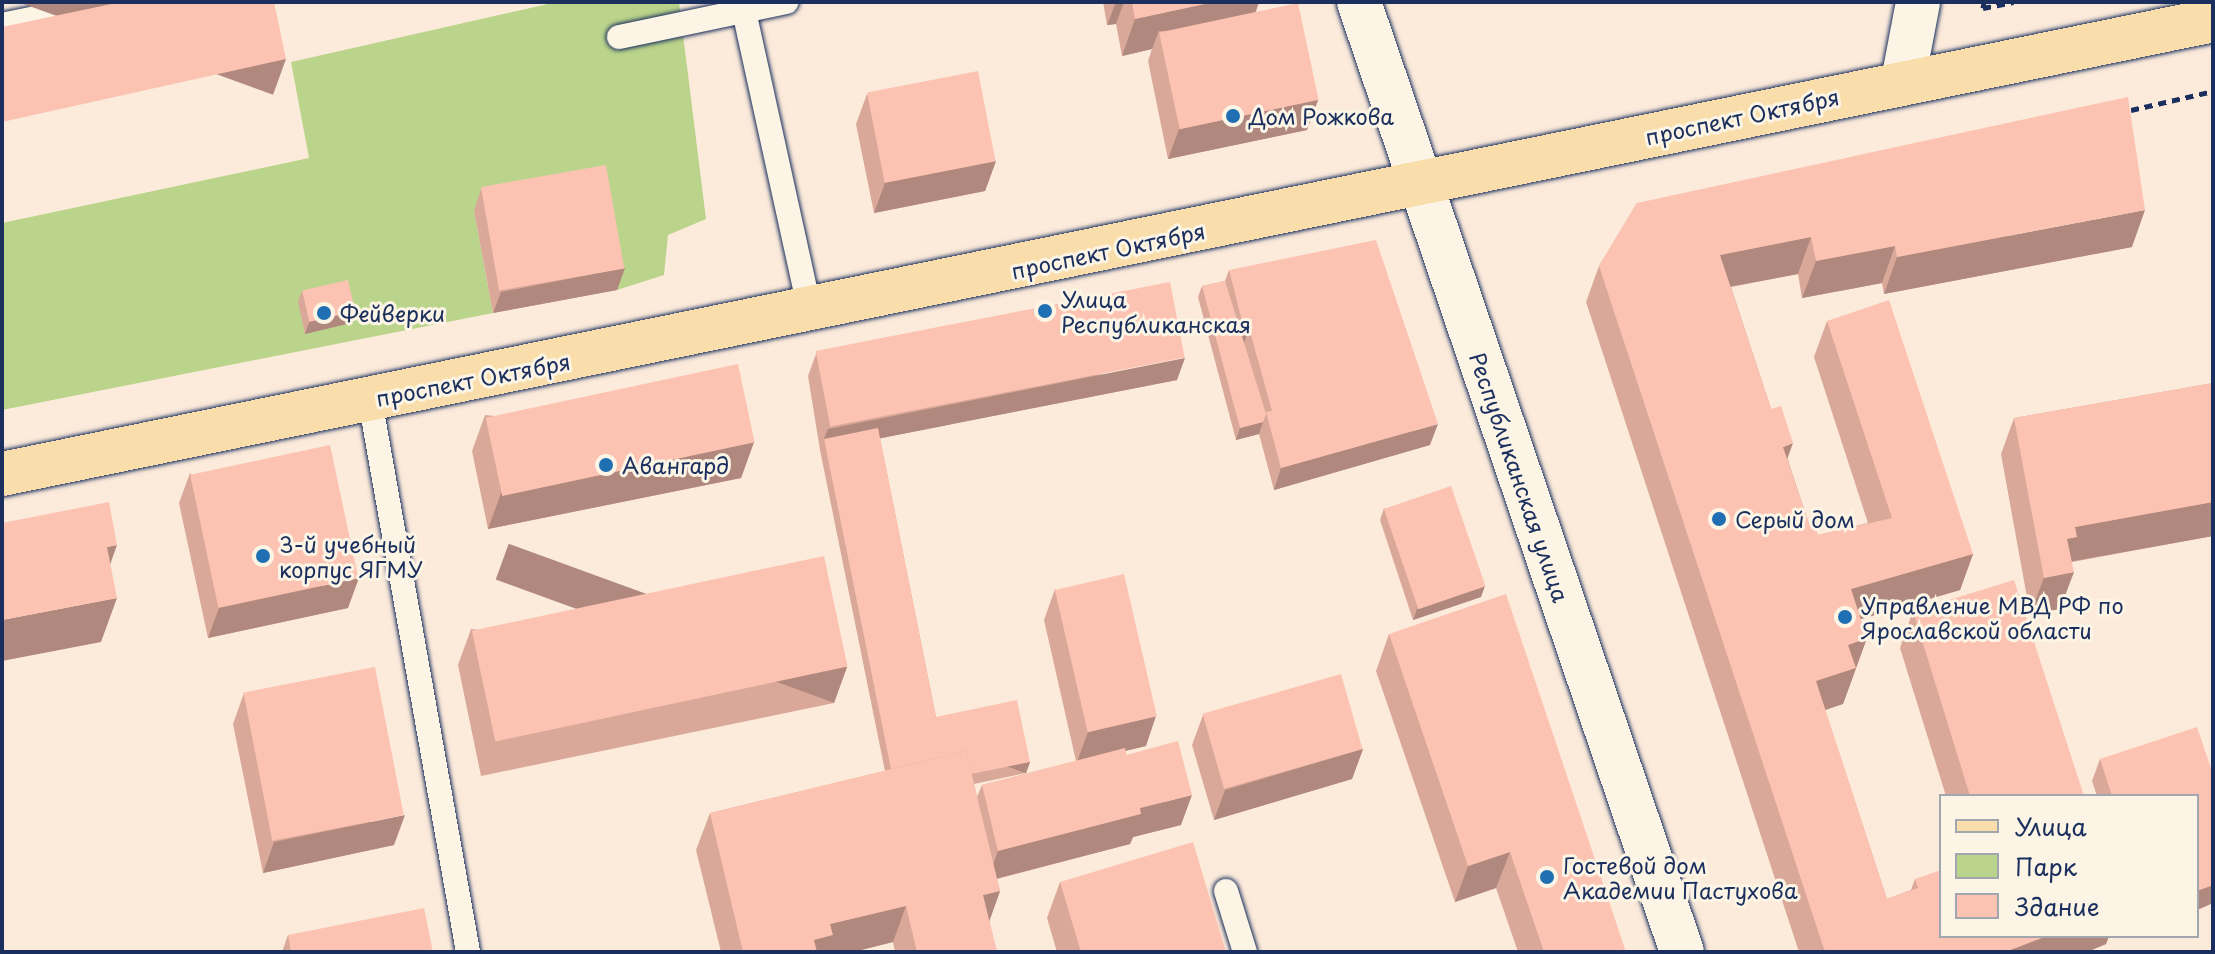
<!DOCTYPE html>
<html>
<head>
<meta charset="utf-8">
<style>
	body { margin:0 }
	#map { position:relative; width:2215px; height:954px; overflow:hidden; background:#fcebdb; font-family:"Playpen Sans",sans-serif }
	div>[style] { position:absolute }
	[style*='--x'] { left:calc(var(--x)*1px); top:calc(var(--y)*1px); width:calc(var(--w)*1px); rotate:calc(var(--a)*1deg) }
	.green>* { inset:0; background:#bbd48b }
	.path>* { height:5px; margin-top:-2.5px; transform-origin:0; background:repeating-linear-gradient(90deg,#1b2f5e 0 8px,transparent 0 14px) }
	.roads { filter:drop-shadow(0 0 2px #1b2f5e) drop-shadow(0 0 2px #1b2f5e) }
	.lane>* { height:24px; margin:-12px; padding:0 12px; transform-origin:12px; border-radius:12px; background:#fcf5e5 }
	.street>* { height:44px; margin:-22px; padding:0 22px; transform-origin:22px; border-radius:22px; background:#fcf5e5 }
	.secondary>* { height:44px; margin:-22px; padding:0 22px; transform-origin:22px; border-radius:22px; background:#fcf5e5 }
	.primary>* { height:44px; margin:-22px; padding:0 22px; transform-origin:22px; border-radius:22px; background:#f9deab }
	.wall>* { inset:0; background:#d9a899 }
	.shaded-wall>* { inset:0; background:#b0887d; transform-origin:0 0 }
	.building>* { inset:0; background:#fcc3b2; transform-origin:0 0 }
	.dots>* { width:22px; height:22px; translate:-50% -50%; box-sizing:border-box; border:4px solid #fcf5e5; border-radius:50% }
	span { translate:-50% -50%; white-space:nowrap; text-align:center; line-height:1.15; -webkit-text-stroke:6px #fcf5e5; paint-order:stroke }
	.poi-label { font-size:22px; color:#1b2f5e }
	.left { translate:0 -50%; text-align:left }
	.street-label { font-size:22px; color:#1b2f5e }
	.frame { position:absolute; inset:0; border:4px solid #1b2f5e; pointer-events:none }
	.legend { position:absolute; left:1939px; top:794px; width:260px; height:144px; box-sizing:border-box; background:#fcf5e5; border:2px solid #a2a6af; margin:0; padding:10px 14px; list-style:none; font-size:24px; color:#1b2f5e }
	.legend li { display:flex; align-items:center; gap:16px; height:40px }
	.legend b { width:40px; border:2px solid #a2a6af }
</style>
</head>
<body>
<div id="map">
	<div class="green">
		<i style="clip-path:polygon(557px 2px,679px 2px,706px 219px,668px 235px,664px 275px,617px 290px,597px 187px,474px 211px,493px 313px,2px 410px,2px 223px,309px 158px,291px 62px)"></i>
	</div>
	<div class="path">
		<i style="--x:1984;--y:2;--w:6;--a:99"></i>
		<i style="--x:1983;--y:8;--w:31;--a:-11"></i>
		<i style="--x:2131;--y:110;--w:84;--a:-13"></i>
	</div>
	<div class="roads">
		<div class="lane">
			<i style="--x:742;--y:2;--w:317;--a:77.6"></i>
			<i style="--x:2;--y:25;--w:114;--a:-11.6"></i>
			<i style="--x:619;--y:37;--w:171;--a:-11.8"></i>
			<i style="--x:370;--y:400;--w:561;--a:79.93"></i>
			<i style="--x:1226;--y:891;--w:64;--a:72.7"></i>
		</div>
		<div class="street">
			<i style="--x:1903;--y:81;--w:80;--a:-79.2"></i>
		</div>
		<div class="secondary">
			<i style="--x:1359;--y:2;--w:1003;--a:71.22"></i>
		</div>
		<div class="primary">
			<i style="--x:2;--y:474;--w:2257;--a:-11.6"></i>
		</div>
	</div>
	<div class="wall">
		<i style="clip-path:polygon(1103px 2px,1259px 2px,1256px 11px,1318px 100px,1307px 130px,1168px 159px,1148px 61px,1152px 49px,1122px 56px,1116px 24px,1107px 25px)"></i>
		<i style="clip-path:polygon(867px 94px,996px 161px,985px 191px,874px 213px,856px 124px)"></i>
		<i style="clip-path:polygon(481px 189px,625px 268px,617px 290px,493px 313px,474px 211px)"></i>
		<i style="clip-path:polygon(1637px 203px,2132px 247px,1884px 294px,1882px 283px,1802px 298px,1798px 274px,1731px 287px,1809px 524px,1818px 535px,1868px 523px,1814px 357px,1827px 321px,1973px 554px,1960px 590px,1860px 619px,1867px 638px,1843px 704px,1825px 710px,1887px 899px,1911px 890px,1915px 879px,1941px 936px,2109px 936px,2106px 944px,2087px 952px,1799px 952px,1586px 302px,1599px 266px)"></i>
		<i style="clip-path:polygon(1229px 270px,1430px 445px,1274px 490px,1259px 434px,1236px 440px,1198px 297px,1202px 286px,1225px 281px)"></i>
		<i style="clip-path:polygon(302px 291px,351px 323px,305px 334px,298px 302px)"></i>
		<i style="clip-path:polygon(816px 354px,1177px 380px,880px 438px,936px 717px,1030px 762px,1026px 773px,974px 784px,977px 797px,982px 785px,1076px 761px,1044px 620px,1055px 589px,1146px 746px,1125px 751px,1126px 755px,1181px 825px,1133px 837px,1130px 844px,997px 879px,1000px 891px,989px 921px,997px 952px,895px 952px,893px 942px,853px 952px,721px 952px,696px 850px,710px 813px,885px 771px,820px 450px,808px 376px)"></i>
		<i style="clip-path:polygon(2213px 383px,2213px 536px,2072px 562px,2060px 609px,2030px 614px,2001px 454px,2014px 418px)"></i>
		<i style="clip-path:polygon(485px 415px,754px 442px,741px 478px,488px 529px,472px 451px)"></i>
		<i style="clip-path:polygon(190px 473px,348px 608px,208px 638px,179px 503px)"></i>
		<i style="clip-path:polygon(1384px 508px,1481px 597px,1413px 620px,1380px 520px)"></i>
		<i style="clip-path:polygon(1913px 611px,2084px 796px,1946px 796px,1900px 648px)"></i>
		<i style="clip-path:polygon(471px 629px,847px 667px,834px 703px,481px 776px,458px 665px)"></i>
		<i style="clip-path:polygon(1389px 634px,1626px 952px,1518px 952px,1496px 888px,1455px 902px,1376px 671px)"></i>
		<i style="clip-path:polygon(244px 693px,394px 845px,263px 873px,233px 724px)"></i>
		<i style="clip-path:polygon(1203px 715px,1363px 749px,1352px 779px,1214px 820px,1192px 745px)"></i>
		<i style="clip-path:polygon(2100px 759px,2213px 774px,2213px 903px,2197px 910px,2197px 796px,2097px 796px,2092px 781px)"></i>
		<i style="clip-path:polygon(1060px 882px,1226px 952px,1057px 952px,1047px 918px)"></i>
		<i style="clip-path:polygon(288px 935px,433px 952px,282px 952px)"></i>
	</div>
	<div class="shaded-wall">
		<i style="clip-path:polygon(1116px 2px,1124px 2px,1116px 24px,1107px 25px)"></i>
		<i style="clip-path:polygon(1214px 2px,1259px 2px,1250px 28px,1159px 31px,1152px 49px,1122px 56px,1135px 19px)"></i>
		<i style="left:286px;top:59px;width:38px;height:291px;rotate:110deg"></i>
		<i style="clip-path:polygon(1318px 100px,1307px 130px,1168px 159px,1179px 129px)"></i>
		<i style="clip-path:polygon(996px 161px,985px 191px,874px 213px,885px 183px)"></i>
		<i style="clip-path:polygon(2145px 210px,2132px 247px,1884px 294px,1897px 257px)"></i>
		<i style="clip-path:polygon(1811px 237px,1798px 274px,1707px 291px,1720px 255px)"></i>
		<i style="clip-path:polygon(1895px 246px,1882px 283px,1802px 298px,1816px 261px)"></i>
		<i style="clip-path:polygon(625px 268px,617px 290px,493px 313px,501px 292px)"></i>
		<i style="clip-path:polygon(355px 311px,351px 323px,305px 334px,309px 322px)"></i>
		<i style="clip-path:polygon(1249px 328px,1242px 349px,1237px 351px,1244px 329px)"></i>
		<i style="clip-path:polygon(1185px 358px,1177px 380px,826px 449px,824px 439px,828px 429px)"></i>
		<i style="clip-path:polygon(1263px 422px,1259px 434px,1236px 440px,1240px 428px)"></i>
		<i style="clip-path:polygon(1438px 424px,1430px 445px,1274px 490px,1281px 468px)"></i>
		<i style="clip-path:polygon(754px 442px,741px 478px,488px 529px,501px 493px)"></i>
		<i style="clip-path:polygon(1793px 443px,1780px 479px,1783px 447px)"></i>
		<i style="clip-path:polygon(2213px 502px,2213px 536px,2068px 562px,2067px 539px,2075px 527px)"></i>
		<i style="clip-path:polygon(117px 545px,101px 590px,107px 547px)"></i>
		<i style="clip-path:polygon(1973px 554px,1960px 590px,1838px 626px,1851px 589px)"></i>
		<i style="clip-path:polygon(2074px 572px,2060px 609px,2030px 614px,2044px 578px)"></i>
		<i style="clip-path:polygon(359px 578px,348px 608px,208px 638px,219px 608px)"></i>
		<i style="clip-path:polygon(1485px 586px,1481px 597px,1413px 620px,1417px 609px)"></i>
		<i style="clip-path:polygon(117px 598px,101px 642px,2px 661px,2px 620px)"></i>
		<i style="clip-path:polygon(1867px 638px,1843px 704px,1802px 718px,1816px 681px,1848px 645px)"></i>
		<i style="left:847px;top:667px;width:38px;height:360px;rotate:110deg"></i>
		<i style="clip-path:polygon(1156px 716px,1146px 746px,1077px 762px,1088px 732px)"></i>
		<i style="clip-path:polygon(1363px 749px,1352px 779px,1214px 820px,1225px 790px)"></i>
		<i style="left:1030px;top:762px;width:12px;height:138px;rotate:110deg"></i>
		<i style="clip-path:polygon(1192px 795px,1181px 825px,1133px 837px,1130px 844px,987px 881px,998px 851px,1140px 808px)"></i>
		<i style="clip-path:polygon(405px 815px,394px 845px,263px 873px,274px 842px)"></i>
		<i style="clip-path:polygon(1510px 852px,1496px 888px,1455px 902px,1468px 866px)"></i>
		<i style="clip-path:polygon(2213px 885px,2213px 903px,2197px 910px,2197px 891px)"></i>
		<i style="clip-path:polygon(1000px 891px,987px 928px,983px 895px)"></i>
		<i style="clip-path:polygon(906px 906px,893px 942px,853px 952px,810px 952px,814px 940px,830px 924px)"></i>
		<i style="clip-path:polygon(2047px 936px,2109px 936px,2106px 944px,2087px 952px,2005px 952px)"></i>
	</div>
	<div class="building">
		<i style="clip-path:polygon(121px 2px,274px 2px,286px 59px,2px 122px,2px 27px)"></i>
		<i style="clip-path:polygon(1132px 2px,1214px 2px,1135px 19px)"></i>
		<i style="left:1298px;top:3px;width:99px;height:142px;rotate:78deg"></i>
		<i style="left:978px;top:71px;width:92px;height:113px;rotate:79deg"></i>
		<i style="clip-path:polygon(2128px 97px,2145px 210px,1897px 257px,1895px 246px,1816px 261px,1811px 237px,1720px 255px,1771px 409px,1781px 406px,1793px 443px,1783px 447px,1809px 524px,1814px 522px,1818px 535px,1892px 518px,1827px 321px,1889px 300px,1973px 554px,1851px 589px,1867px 638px,1848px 645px,1856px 668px,1816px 681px,1887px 899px,1918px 888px,1915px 879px,1941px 870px,1941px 936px,2047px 936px,2005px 952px,1825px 952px,1599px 266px,1637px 203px)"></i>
		<i style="left:606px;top:165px;width:105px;height:127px;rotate:80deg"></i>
		<i style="clip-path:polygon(1376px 240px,1438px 424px,1281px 468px,1266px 412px,1272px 411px,1249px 328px,1244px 329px,1229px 270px)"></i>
		<i style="left:348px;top:280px;width:32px;height:47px;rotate:77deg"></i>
		<i style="clip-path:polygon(1225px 281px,1266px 414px,1263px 422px,1240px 428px,1202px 286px)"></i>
		<i style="left:1170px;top:282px;width:77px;height:361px;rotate:79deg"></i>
		<i style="left:738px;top:364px;width:80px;height:258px;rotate:78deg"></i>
		<i style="clip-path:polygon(2213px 383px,2213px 502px,2075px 527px,2077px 537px,2067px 539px,2074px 572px,2044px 578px,2014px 418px)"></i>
		<i style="clip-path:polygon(878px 428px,936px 717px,1017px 700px,1030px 762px,971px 774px,966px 751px,891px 769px,824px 439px)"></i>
		<i style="left:330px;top:445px;width:136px;height:143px;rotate:78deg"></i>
		<i style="left:1451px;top:486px;width:106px;height:71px;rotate:71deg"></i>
		<i style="clip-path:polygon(109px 502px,117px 545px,107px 547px,117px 598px,2px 620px,2px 523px)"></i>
		<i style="left:824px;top:556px;width:113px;height:360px;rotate:78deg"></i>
		<i style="left:1124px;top:574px;width:146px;height:71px;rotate:77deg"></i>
		<i style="clip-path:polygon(2014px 580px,2084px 796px,1970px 796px,1913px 611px)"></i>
		<i style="clip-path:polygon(1506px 594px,1626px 952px,1544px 952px,1510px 852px,1468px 866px,1389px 634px)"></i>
		<i style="left:375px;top:667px;width:151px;height:134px;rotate:79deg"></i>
		<i style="left:1341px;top:674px;width:78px;height:144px;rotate:74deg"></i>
		<i style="clip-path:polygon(2197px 727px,2213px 774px,2213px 885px,2197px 891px,2197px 796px,2112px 796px,2100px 759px)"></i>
		<i style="clip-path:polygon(1178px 741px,1192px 795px,1140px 808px,1141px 814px,998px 851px,982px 785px,1125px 748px,1126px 755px)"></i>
		<i style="clip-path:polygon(966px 751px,1000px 891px,983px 895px,997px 952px,917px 952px,906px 906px,830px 924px,833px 935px,814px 940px,817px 952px,743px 952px,710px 813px)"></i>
		<i style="clip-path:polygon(1193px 842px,1226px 952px,1081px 952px,1060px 882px)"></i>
		<i style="clip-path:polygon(424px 908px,433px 952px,291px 952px,288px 935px)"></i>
	</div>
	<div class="dots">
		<i style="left:1233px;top:116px;background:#1f6fb2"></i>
		<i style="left:1045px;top:311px;background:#1f6fb2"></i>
		<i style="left:324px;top:313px;background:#1f6fb2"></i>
		<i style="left:606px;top:465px;background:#1f6fb2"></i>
		<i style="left:1719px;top:519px;background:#1f6fb2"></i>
		<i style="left:263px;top:556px;background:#1f6fb2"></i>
		<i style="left:1845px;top:617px;background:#1f6fb2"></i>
		<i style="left:1547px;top:877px;background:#1f6fb2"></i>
	</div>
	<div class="poi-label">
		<span class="left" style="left:1249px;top:116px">Дом Рожкова</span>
		<span class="left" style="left:1061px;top:311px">Улица<br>Республиканская</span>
		<span class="left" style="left:340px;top:313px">Фейверки</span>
		<span class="left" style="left:622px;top:465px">Авангард</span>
		<span class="left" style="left:1735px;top:519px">Серый дом</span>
		<span class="left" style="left:279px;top:556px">3-й учебный<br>корпус ЯГМУ</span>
		<span class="left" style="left:1861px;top:617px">Управление МВД РФ по<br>Ярославской области</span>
		<span class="left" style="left:1563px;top:877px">Гостевой дом<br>Академии Пастухова</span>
	</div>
	<div class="street-label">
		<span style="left:1742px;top:116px;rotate:-12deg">проспект Октября</span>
		<span style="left:1108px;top:250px;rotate:-12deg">проспект Октября</span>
		<span style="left:473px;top:379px;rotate:-11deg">проспект Октября</span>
		<span style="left:1520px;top:477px;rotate:71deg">Республиканская улица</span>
	</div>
	<div class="frame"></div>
	<ul class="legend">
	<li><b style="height:10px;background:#f9deab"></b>Улица</li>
	<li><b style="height:22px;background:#bbd48b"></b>Парк</li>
	<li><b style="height:22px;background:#fcc3b2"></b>Здание</li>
	</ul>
</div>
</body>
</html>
